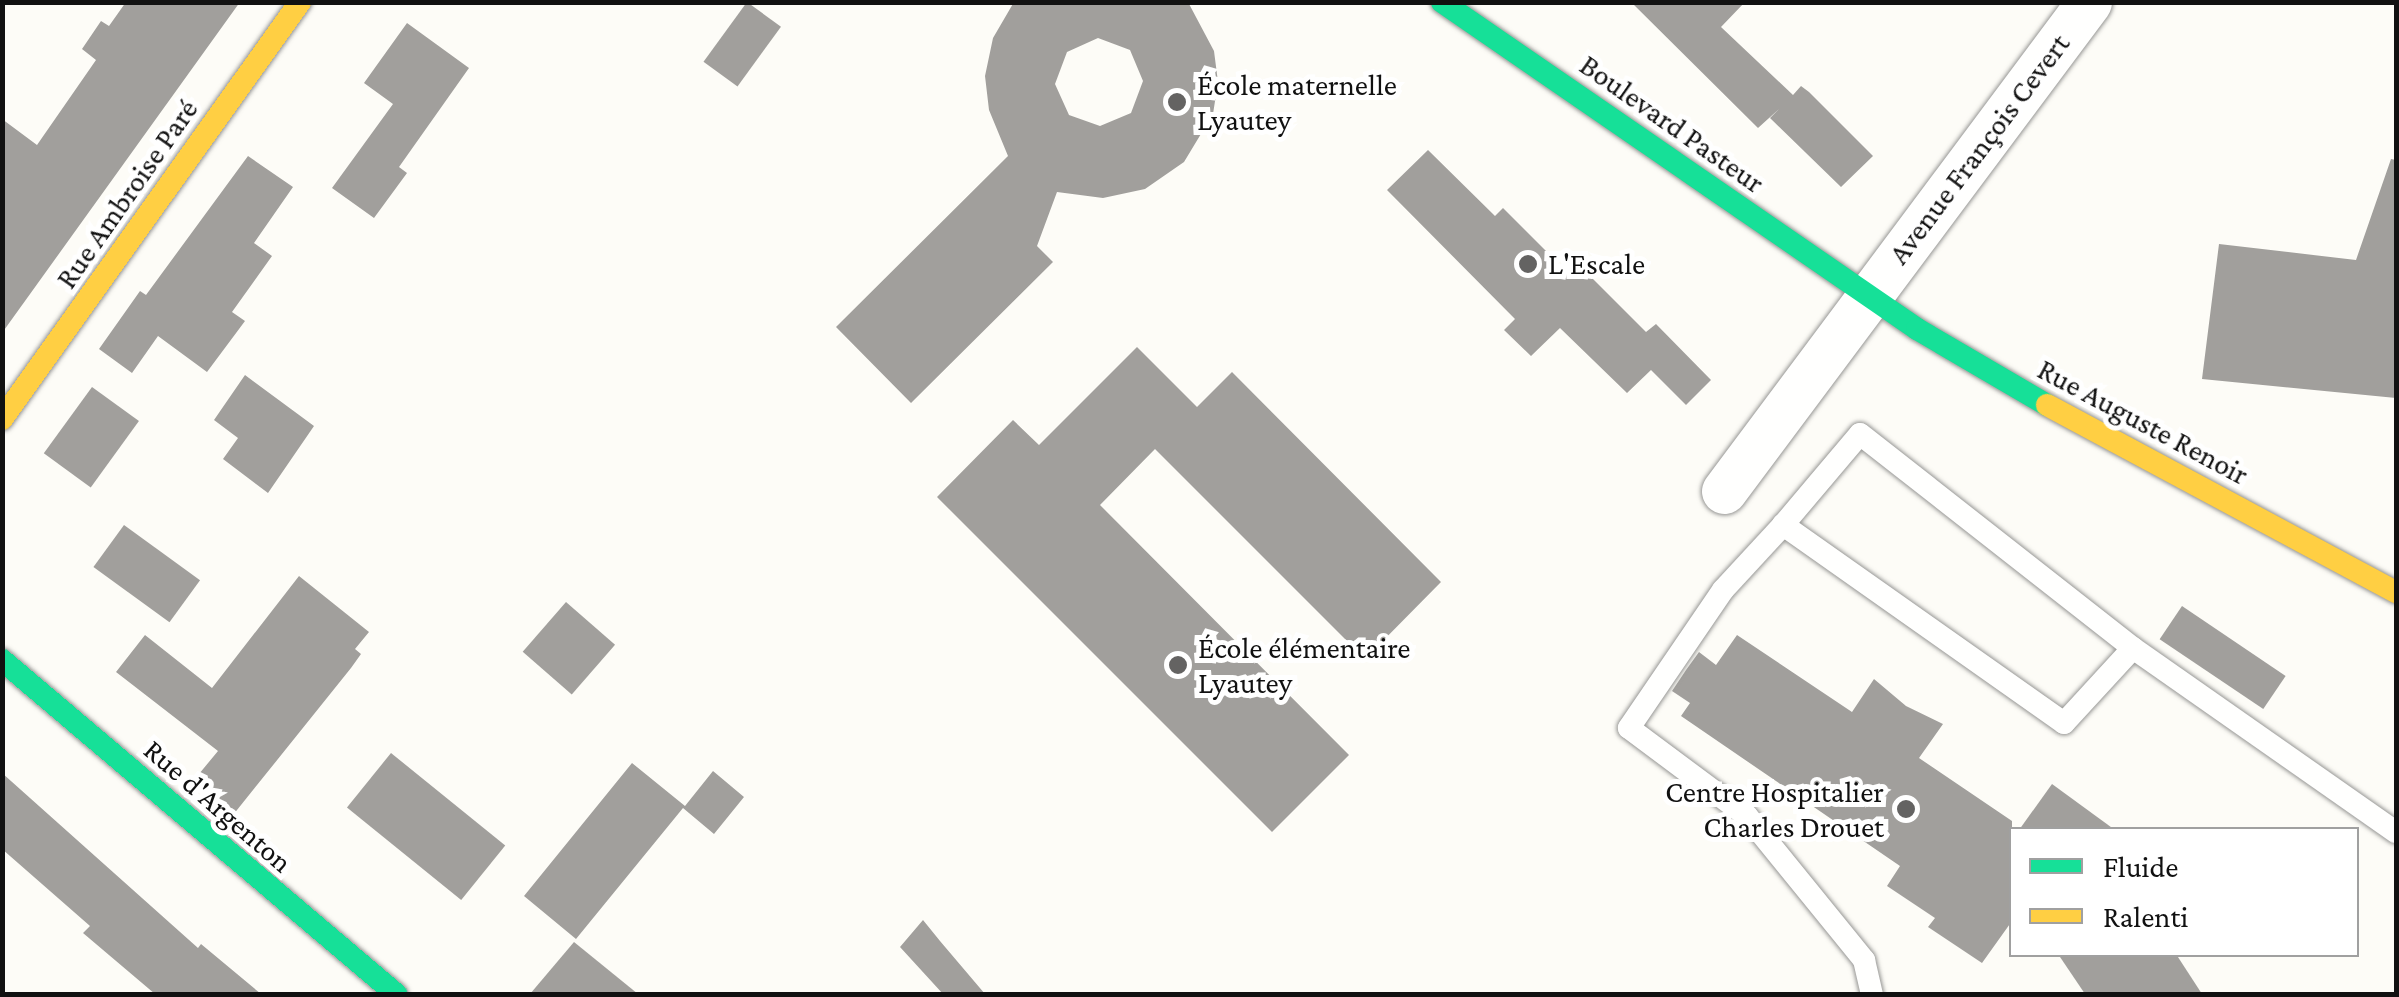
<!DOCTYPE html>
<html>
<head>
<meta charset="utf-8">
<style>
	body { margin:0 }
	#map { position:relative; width:2399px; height:997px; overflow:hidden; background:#fdfcf7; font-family:"Crimson Pro",serif }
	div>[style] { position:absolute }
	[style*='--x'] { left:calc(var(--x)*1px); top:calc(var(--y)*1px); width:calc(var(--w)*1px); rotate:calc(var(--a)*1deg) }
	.building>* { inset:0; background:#a19f9c; transform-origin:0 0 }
	.roads { filter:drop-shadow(0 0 2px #979795) drop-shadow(0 0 2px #979795) }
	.lane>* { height:22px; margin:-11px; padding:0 11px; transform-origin:11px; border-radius:11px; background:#fffffe }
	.street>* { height:45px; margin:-22.5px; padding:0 22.5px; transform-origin:22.5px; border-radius:22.5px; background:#fffffe }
	.fast>* { height:22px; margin:-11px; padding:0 11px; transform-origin:11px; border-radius:11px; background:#16e098 }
	.slow>* { height:22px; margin:-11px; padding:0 11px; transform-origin:11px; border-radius:11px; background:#ffcf43 }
	.dots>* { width:28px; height:28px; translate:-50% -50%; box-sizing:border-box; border:5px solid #fff; border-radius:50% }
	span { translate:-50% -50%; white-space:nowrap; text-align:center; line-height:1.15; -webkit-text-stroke:10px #fff; paint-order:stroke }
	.poi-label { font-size:30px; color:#111 }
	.left { translate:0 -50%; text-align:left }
	.right { translate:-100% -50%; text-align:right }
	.street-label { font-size:30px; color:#111 }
	.frame { position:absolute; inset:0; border:5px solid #111; pointer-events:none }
	.legend { position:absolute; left:2009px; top:827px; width:350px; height:130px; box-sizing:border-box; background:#fff; border:2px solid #a0a0a0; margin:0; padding:12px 18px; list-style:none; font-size:30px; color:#111 }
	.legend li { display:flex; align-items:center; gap:20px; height:50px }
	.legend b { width:50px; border:2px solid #a0a0a0 }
</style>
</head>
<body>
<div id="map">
	<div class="building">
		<i style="clip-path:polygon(126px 2px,240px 2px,2px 333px,2px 119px,37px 145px,96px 60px,82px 49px,101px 21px,109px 26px)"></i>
		<i style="left:747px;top:2px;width:42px;height:74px;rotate:36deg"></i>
		<i style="clip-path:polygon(evenodd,1014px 2px,1188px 2px,1214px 51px,1218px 82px,1213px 114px,1184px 162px,1145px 189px,1103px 198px,1057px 192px,1037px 246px,1053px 262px,911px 403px,836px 327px,1008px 156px,989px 110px,985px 76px,993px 38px,1014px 2px,1098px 38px,1130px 50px,1143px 81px,1131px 113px,1100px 126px,1069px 115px,1055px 84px,1067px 52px,1098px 38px)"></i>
		<i style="clip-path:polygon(1631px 2px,1745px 2px,1721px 27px,1793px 95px,1801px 86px,1809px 92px,1873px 156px,1841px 187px,1770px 118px,1779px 109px,1758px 128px)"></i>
		<i style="clip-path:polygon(407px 23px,469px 68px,399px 167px,407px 173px,374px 218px,332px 188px,393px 104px,364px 83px)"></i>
		<i style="clip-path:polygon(1428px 150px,1495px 216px,1503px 208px,1571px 276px,1580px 266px,1646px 332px,1656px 324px,1711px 380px,1686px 405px,1651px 370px,1627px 393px,1560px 328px,1531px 356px,1504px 330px,1515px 319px,1387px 190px)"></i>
		<i style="clip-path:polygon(248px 156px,293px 187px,254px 243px,272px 256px,232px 312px,245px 321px,207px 372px,158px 336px,132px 373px,99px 349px,140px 291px,146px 295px)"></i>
		<i style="clip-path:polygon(2391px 159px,2396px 160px,2396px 398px,2202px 379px,2219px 244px,2356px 260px)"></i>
		<i style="clip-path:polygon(1137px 347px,1197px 407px,1232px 372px,1441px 582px,1365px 659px,1155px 449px,1100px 505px,1349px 755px,1272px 832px,937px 497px,1013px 420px,1039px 445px)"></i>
		<i style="clip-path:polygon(245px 375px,314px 426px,268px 493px,223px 459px,238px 438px,214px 420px)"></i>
		<i style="left:92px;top:387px;width:58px;height:82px;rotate:36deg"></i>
		<i style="left:124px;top:525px;width:94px;height:52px;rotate:36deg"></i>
		<i style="clip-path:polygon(299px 576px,369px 632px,355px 649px,361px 654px,351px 668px,233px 815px,194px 780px,218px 751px,116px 672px,145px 635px,212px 688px)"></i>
		<i style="left:566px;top:602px;width:65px;height:66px;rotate:41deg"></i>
		<i style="left:2182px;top:606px;width:125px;height:40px;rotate:34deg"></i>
		<i style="clip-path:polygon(1737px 635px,1852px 712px,1874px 679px,1906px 706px,1943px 724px,1919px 758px,2012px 821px,2012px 921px,1982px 963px,1928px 927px,1935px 918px,1887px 886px,1900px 866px,1681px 716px,1690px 703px,1672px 691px,1686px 670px,1699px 652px,1716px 665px)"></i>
		<i style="left:391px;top:753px;width:147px;height:70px;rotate:39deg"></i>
		<i style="clip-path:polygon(632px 763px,685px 806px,713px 771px,744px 797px,714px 834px,683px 808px,576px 939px,524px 896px)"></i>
		<i style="clip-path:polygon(2px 773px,198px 948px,201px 944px,261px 994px,155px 994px,83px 933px,90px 926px,2px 849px)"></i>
		<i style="clip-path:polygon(2052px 784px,2115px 830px,2019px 830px)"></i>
		<i style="clip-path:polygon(923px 920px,940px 941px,985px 994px,943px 994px,900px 947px)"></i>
		<i style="clip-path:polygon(574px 942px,638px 994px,530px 994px)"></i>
		<i style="clip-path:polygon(2058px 954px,2176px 954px,2202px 994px,2085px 994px)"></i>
	</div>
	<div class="roads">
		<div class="lane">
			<i style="--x:1783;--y:525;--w:88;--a:132.7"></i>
			<i style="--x:1723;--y:590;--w:167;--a:124.3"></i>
			<i style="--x:1629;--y:728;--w:147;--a:36.7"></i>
			<i style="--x:1747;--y:816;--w:186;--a:50.9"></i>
			<i style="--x:1864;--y:960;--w:35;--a:77"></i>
			<i style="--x:2133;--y:648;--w:102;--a:132.6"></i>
			<i style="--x:2064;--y:723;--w:344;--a:-144.8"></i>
			<i style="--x:1783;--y:525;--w:119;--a:-49.8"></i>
			<i style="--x:1860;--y:434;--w:347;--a:38.1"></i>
			<i style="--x:2133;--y:648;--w:321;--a:35"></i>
		</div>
		<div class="street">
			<i style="--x:1724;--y:491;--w:610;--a:-53.26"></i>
		</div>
		<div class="fast">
			<i style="--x:1442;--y:2;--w:577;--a:34.54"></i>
			<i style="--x:1917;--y:329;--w:151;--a:30.3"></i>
			<i style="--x:2;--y:660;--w:517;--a:40.29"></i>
		</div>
		<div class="slow">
			<i style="--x:2047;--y:405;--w:396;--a:28.2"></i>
			<i style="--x:2;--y:419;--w:513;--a:-54.45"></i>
		</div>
	</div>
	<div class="dots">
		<i style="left:1177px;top:102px;background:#646362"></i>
		<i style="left:1528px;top:264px;background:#646362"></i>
		<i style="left:1178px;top:665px;background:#646362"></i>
		<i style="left:1906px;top:809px;background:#646362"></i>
	</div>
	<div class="poi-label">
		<span class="left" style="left:1197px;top:102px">École maternelle<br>Lyautey</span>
		<span class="left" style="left:1548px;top:264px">L'Escale</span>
		<span class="left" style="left:1198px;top:665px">École élémentaire<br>Lyautey</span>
		<span class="right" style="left:1884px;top:809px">Centre Hospitalier<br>Charles Drouet</span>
	</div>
	<div class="street-label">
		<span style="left:1672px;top:124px;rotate:35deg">Boulevard Pasteur</span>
		<span style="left:1979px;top:149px;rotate:-53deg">Avenue François Cevert</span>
		<span style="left:127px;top:194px;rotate:-55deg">Rue Ambroise Paré</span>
		<span style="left:2143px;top:422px;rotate:28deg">Rue Auguste Renoir</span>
		<span style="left:218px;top:806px;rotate:41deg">Rue d'Argenton</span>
	</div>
	<div class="frame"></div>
	<ul class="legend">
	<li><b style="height:12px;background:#16e098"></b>Fluide</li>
	<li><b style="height:12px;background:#ffcf43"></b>Ralenti</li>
	</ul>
</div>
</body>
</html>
